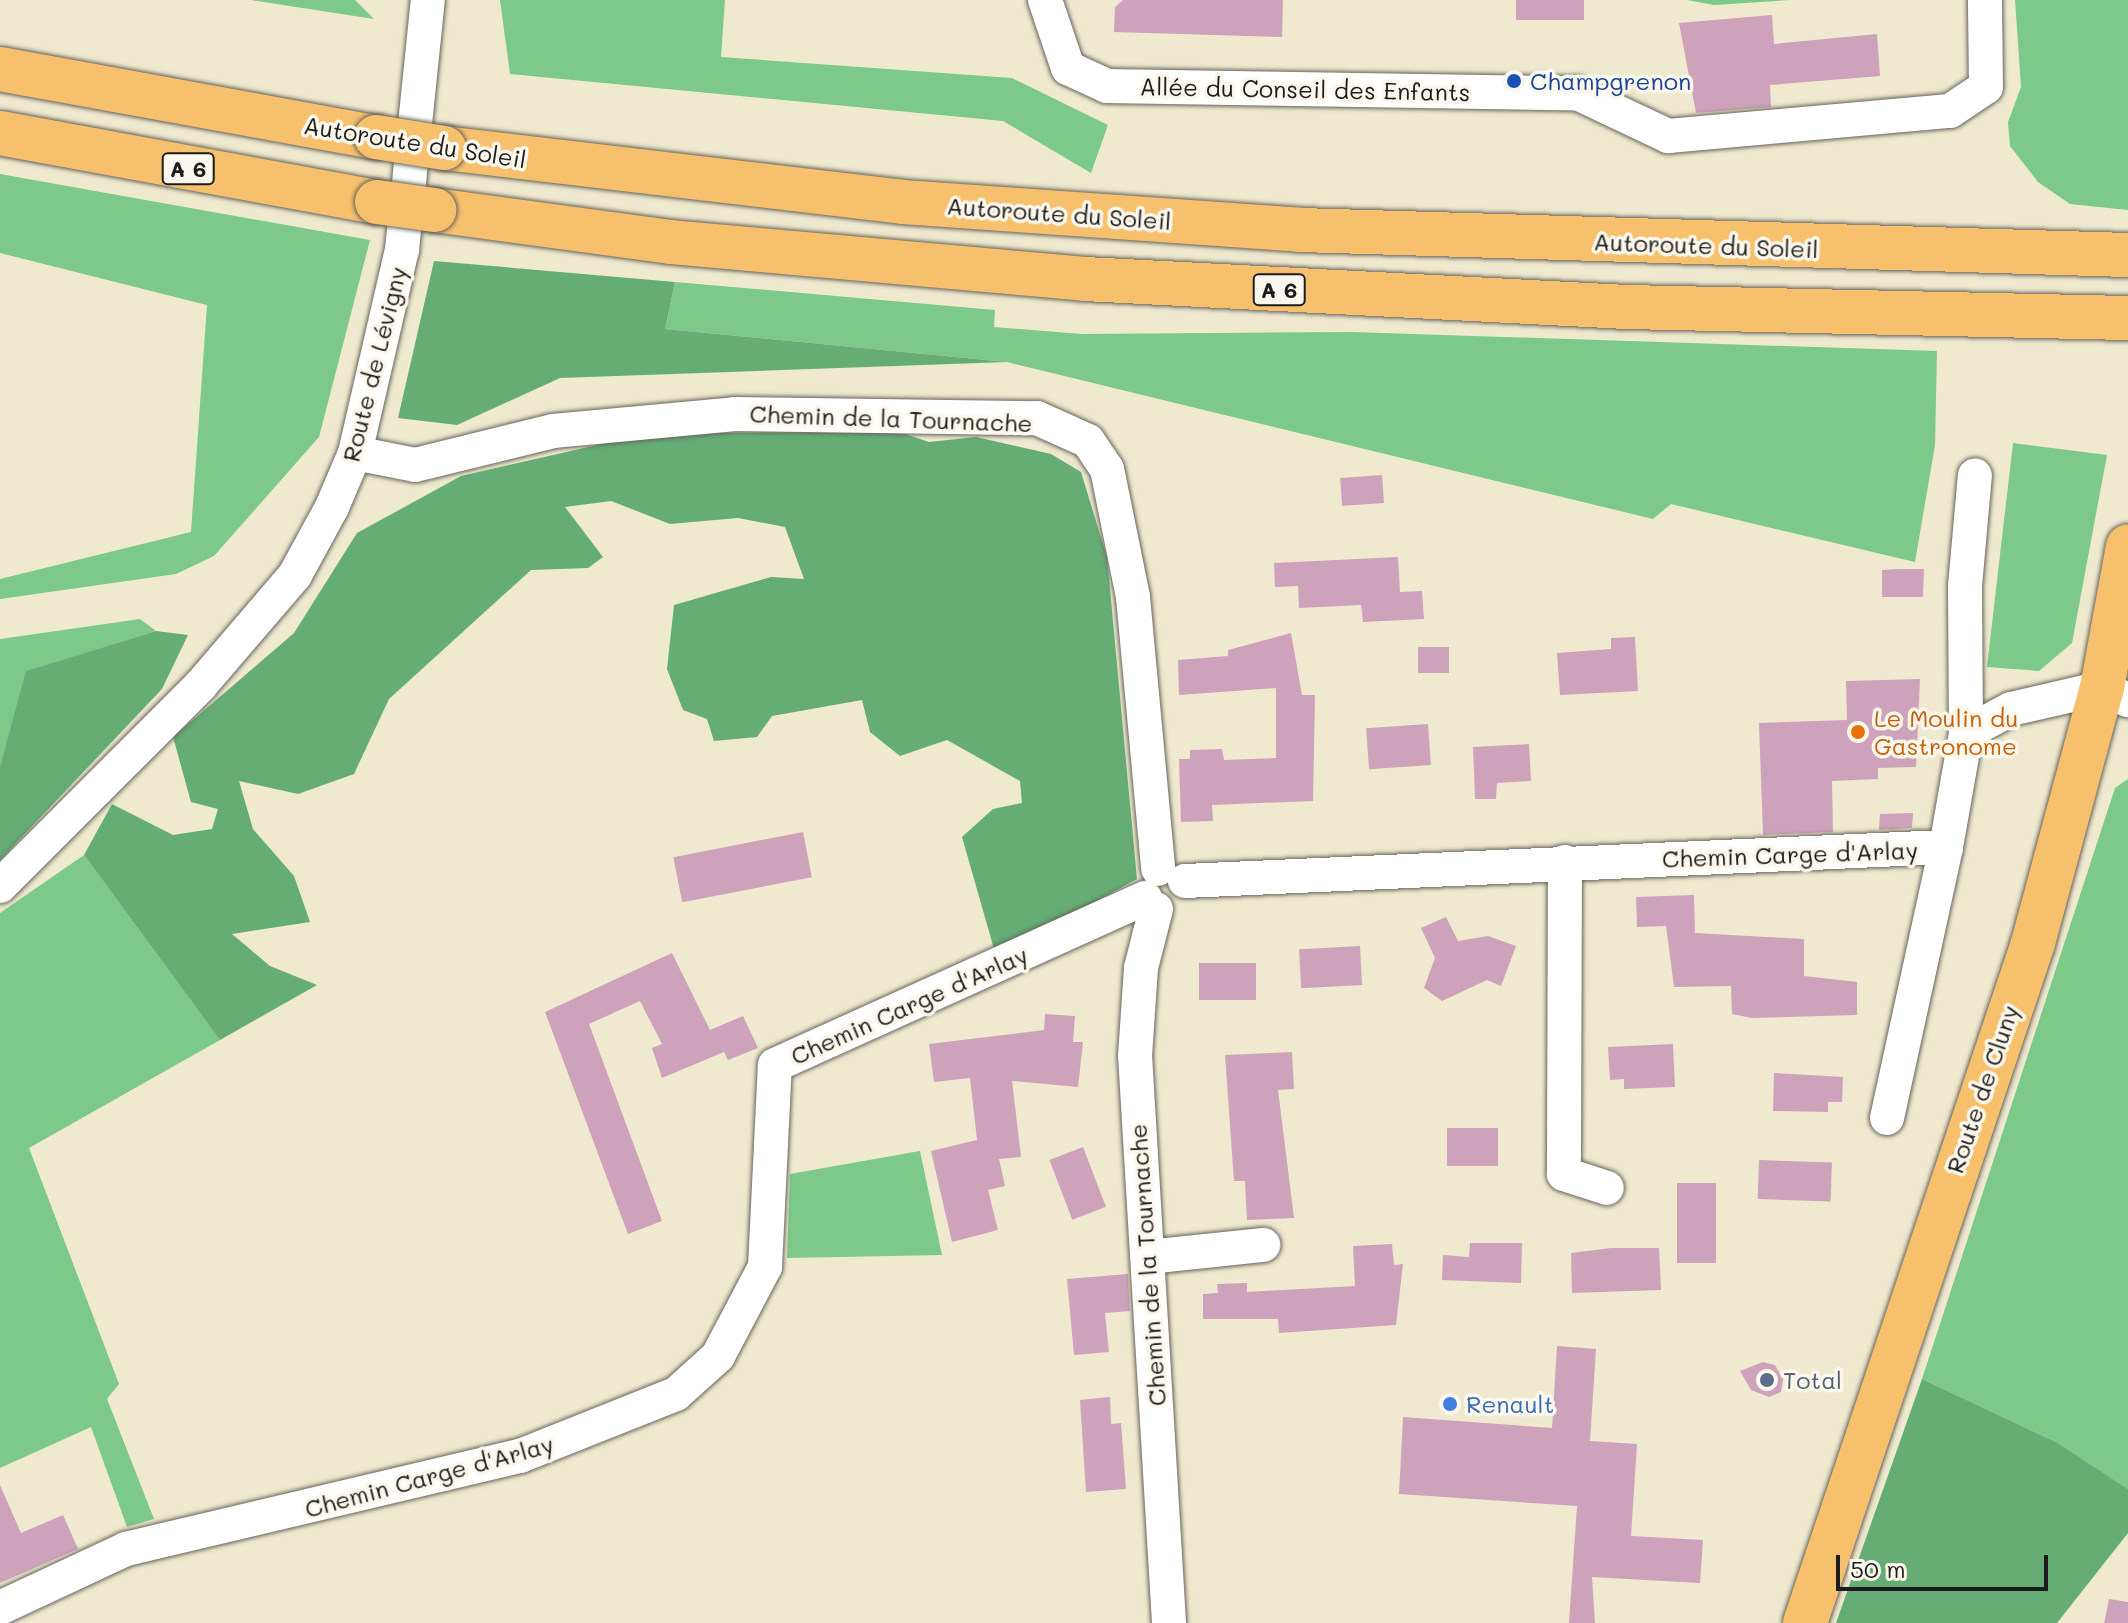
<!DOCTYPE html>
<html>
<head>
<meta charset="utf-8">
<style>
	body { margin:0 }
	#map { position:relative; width:2128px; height:1623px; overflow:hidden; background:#efe9cf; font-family:Mali,sans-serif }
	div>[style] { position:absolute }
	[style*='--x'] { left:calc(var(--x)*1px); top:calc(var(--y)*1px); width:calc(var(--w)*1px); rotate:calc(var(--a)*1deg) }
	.green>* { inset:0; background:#7cc989 }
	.forest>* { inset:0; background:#65ad75 }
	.building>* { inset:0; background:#cea2bb; transform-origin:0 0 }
	.roads { filter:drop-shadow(0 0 2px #66645b) drop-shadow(0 0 2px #66645b) }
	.minor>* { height:34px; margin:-17px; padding:0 17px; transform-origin:17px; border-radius:17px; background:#fff }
	.major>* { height:44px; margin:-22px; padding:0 22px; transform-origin:22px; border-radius:22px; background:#f7c06c }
	.highway>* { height:44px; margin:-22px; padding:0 22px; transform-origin:22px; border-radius:22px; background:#f7c06c }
	.bridges { filter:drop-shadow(0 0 2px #66645b) drop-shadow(0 0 2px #66645b) }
	.highway-bridge>* { height:44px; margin:-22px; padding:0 22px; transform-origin:22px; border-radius:22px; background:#f7c06c }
	.dots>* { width:22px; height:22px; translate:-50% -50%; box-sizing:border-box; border:4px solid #fbf7ec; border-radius:50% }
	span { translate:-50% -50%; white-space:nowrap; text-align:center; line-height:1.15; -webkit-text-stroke:7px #fbf7ec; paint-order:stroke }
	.shield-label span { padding:2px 6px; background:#fbf7ec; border:2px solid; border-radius:6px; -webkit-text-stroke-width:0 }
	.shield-label { font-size:22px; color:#1c1c1c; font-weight:700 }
	.transit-label { font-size:24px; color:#164399 }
	.left { translate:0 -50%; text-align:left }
	.street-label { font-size:24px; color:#1c1c1c }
	.food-label { font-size:24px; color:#c56008 }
	.service-label { font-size:24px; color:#4e5e75 }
	.shop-label { font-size:24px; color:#366cbe }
	.scale { position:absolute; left:1836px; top:1555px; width:212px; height:36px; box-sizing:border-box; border:4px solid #1c1c1c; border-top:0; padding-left:10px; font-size:24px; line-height:28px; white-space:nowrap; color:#1c1c1c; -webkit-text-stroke:6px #fbf7ec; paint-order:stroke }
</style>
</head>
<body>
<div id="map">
	<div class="green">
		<i style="clip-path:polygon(251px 0,355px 0,374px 19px)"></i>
		<i style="clip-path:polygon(500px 0,725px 0,721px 57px,1012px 78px,1108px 125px,1091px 173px,1003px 121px,510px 74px)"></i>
		<i style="clip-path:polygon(1687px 0,1790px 0,1714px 5px)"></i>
		<i style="clip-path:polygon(2015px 0,2128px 0,2128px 210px,2070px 204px,2038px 182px,2010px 146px,2008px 122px,2021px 87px)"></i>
		<i style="clip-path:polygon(0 174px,370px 240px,319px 437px,214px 556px,176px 574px,0 599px,0 579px,191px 532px,207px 305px,0 253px)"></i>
		<i style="clip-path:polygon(675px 282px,995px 310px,994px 327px,1082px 334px,1352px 332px,1937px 351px,1935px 445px,1915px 562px,1671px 504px,1653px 519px,1007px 362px,665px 329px)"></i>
		<i style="clip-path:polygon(2013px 443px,2107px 455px,2072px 643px,2039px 671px,1987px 667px)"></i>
		<i style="clip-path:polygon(140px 619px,156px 631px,27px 671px,0 766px,0 639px)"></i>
		<i style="clip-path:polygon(2128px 779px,2128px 1489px,2058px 1443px,1922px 1379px,2115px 788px)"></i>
		<i style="clip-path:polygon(84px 855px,220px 1040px,29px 1148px,119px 1384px,107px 1399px,154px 1519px,127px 1527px,91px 1427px,0 1468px,0 913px)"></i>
		<i style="clip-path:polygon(920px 1151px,942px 1255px,787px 1258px,790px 1174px)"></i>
	</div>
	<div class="forest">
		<i style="clip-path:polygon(434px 261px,675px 282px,665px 329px,1007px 362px,560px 378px,457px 425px,398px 418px)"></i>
		<i style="clip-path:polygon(899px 432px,929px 442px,976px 437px,1051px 454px,1081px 472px,1107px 557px,1137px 879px,996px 956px,962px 837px,993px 809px,1022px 803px,1020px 781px,947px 740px,900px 756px,870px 732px,862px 700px,772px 716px,757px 737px,714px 741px,707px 719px,683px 710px,667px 669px,674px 605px,771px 577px,804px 579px,785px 527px,738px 518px,670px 524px,611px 501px,565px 507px,603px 557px,588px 568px,531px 570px,389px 699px,354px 774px,298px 794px,239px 781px,253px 829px,294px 876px,310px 922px,232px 934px,270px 966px,317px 985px,220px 1040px,84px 855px,112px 804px,173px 835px,212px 829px,218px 809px,191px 802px,173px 737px,294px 633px,357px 533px,461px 476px,650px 433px)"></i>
		<i style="clip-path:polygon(156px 631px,188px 635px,162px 689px,0 860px,0 766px,26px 671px)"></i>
		<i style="clip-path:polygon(1922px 1379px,2058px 1443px,2128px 1489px,2128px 1533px,2057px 1623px,1836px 1623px)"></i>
	</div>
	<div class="building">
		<i style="clip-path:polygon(1123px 0,1283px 0,1282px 37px,1114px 32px,1115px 7px)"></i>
		<i style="left:1516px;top:0;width:68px;height:20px"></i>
		<i style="clip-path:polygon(1772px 15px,1774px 44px,1877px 34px,1880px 76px,1770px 85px,1771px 107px,1696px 113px,1679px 23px)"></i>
		<i style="left:1382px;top:475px;width:28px;height:42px;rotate:86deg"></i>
		<i style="clip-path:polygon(1398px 557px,1400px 592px,1422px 591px,1424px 619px,1363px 622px,1361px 605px,1299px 608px,1298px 586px,1275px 587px,1274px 563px)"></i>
		<i style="clip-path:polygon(1897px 569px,1924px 569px,1923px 597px,1882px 597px,1882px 570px)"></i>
		<i style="clip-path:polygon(1291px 633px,1302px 695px,1315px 695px,1313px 801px,1212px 805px,1213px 821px,1181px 822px,1179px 759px,1190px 759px,1190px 750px,1222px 749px,1224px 760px,1276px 758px,1276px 688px,1179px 695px,1178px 660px,1228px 656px,1228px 650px)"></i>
		<i style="clip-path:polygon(1635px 637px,1638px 691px,1560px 695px,1557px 653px,1611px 649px,1611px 638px)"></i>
		<i style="left:1449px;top:647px;width:26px;height:31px;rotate:90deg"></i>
		<i style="clip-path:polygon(1920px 679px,1916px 767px,1878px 768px,1878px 779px,1832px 781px,1833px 832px,1763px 835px,1759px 723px,1847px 720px,1846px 681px)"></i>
		<i style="left:1428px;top:724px;width:41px;height:62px;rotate:86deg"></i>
		<i style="clip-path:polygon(1529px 744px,1531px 781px,1497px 783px,1496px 799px,1475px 799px,1473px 747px)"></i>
		<i style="clip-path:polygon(1913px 813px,1912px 828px,1879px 830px,1880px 814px)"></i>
		<i style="left:803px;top:832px;width:46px;height:132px;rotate:79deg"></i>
		<i style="clip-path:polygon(1694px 895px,1695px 933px,1804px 939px,1804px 976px,1857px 982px,1857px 1015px,1752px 1018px,1732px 1014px,1731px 986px,1674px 987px,1666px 926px,1637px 927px,1636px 897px)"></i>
		<i style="clip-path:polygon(1446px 917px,1458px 941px,1488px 936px,1516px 946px,1501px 986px,1487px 980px,1442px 1001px,1424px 988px,1435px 958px,1421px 928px)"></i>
		<i style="left:1360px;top:946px;width:39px;height:61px;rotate:87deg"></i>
		<i style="clip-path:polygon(672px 953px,710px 1030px,743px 1016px,758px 1048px,728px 1060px,724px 1052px,662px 1078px,652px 1048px,662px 1044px,640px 1001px,589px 1024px,662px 1221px,628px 1234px,545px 1012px)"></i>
		<i style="left:1199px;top:963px;width:57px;height:37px"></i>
		<i style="clip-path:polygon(1045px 1014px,1075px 1016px,1073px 1042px,1083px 1042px,1078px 1087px,1012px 1081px,1021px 1157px,999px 1159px,1005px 1186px,988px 1190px,998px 1230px,952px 1242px,931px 1151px,977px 1140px,970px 1078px,934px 1082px,929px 1044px,1044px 1030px)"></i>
		<i style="clip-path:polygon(1673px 1044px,1675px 1087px,1624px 1089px,1624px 1079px,1610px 1080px,1608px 1047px)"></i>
		<i style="clip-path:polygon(1292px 1052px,1294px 1089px,1278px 1090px,1294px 1218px,1247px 1220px,1245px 1181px,1234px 1181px,1225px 1055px)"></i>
		<i style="clip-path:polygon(1774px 1073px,1843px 1077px,1842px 1102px,1828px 1102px,1828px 1112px,1773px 1111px)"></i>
		<i style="left:1447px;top:1128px;width:51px;height:38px"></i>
		<i style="left:1083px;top:1147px;width:64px;height:36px;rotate:69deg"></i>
		<i style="left:1759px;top:1160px;width:73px;height:39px;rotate:2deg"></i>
		<i style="left:1677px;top:1183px;width:39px;height:80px"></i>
		<i style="clip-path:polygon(1470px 1243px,1522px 1243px,1521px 1283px,1442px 1280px,1443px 1255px,1469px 1257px)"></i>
		<i style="clip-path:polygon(1392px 1244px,1394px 1265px,1403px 1264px,1396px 1325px,1279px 1333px,1278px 1319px,1203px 1319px,1203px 1294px,1218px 1293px,1217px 1284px,1247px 1283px,1247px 1292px,1355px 1286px,1353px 1246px)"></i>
		<i style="clip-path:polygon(1611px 1248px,1659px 1248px,1661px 1290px,1572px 1293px,1571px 1253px)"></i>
		<i style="clip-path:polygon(1128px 1274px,1130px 1311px,1105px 1313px,1109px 1352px,1074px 1355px,1067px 1279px)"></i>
		<i style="clip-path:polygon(1557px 1346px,1596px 1349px,1590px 1441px,1637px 1444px,1631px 1536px,1703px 1540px,1700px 1583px,1592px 1577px,1595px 1623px,1569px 1623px,1577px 1506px,1399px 1494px,1403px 1417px,1552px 1428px)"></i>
		<i style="clip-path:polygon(1763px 1362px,1775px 1365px,1783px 1379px,1781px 1392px,1769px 1397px,1751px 1390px,1740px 1371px)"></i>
		<i style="clip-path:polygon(1110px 1397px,1111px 1424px,1121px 1423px,1126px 1489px,1086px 1492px,1080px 1400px)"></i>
		<i style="clip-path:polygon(0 1485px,21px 1533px,63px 1515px,78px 1549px,0 1583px)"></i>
		<i style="clip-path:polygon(2109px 1599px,2128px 1602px,2128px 1623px,2104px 1623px)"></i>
	</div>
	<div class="roads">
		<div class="minor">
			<i style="--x:1045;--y:0;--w:72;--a:71.3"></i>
			<i style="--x:1068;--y:68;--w:43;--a:24.8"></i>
			<i style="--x:1107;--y:86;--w:470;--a:0.9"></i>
			<i style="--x:1577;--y:93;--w:101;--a:25.3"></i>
			<i style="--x:1668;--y:136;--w:283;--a:-5.1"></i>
			<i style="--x:1950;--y:111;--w:43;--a:-33.7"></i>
			<i style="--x:1986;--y:87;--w:87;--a:-90.7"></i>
			<i style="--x:355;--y:453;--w:61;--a:11.3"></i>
			<i style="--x:415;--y:465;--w:142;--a:-13.8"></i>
			<i style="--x:553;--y:431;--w:183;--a:-5.3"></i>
			<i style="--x:735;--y:414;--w:302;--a:0.8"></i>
			<i style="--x:1037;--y:418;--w:56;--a:24.3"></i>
			<i style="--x:1088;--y:441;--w:34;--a:56"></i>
			<i style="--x:1107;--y:469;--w:131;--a:78.5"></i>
			<i style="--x:1133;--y:597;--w:273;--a:84.7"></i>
			<i style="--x:1966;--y:733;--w:147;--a:-90.4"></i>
			<i style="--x:1965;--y:586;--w:111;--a:-84.9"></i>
			<i style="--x:1565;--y:862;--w:312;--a:90.2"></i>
			<i style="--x:1564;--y:1174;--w:45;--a:18"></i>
			<i style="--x:1185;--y:881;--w:762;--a:-2.56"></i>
			<i style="--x:1946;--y:847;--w:116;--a:-80"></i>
			<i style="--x:1966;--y:733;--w:51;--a:-28.1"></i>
			<i style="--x:2011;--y:709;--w:93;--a:-13"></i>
			<i style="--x:2102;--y:688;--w:29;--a:25"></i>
			<i style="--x:0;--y:886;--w:283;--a:-45"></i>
			<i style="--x:200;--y:686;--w:146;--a:-49.4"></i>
			<i style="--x:295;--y:575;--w:77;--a:-61.4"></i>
			<i style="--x:332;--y:507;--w:59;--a:-66.9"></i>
			<i style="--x:355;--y:453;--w:208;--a:-77"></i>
			<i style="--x:402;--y:250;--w:251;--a:-84.1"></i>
			<i style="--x:1156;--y:909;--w:61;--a:104.3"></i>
			<i style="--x:1141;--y:968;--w:87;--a:93.9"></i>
			<i style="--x:1135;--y:1055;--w:569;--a:86.57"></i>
			<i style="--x:1887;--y:1118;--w:277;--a:-77.7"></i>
			<i style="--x:1148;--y:1257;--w:116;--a:-6"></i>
			<i style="--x:0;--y:1608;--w:139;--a:-25.1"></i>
			<i style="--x:126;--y:1549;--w:405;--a:-13.3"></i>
			<i style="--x:520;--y:1456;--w:168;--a:-21.7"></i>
			<i style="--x:676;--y:1394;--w:57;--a:-42.1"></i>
			<i style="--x:718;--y:1356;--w:101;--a:-62.2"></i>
			<i style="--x:765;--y:1267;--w:202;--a:-87.2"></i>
			<i style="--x:775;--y:1065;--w:406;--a:-24.3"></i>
		</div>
		<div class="major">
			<i style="--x:1805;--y:1623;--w:717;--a:-71.46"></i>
			<i style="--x:2033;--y:943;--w:264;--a:-74.9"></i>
			<i style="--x:2102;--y:688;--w:144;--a:-79.6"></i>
		</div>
		<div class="highway">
			<i style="--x:0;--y:69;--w:382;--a:10.3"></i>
			<i style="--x:0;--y:133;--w:383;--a:10.4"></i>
			<i style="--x:444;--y:148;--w:462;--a:6.7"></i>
			<i style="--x:903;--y:202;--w:398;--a:4"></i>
			<i style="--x:1300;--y:230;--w:828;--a:1.73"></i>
			<i style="--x:434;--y:210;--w:239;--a:7.7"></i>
			<i style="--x:671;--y:242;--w:416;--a:5.1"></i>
			<i style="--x:1085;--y:279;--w:543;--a:2.96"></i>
			<i style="--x:1627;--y:307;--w:501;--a:1.26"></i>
		</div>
	</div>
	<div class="bridges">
		<div class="highway-bridge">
			<i style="--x:376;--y:137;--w:69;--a:9.2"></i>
			<i style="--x:377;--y:202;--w:58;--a:8"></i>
		</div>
	</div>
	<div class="dots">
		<i style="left:1514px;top:81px;background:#1a4fb4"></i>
		<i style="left:1858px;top:732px;background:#e8710a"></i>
		<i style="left:1767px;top:1380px;background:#5c6f8a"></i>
		<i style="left:1450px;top:1404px;background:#3f7fe0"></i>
	</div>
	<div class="shield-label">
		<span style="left:188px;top:169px">A 6</span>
		<span style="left:1279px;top:290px">A 6</span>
	</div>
	<div class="transit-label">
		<span class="left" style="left:1530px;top:81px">Champgrenon</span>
	</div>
	<div class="street-label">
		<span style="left:1305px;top:89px;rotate:1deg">Allée du Conseil des Enfants</span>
		<span style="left:415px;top:142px;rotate:9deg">Autoroute du Soleil</span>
		<span style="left:1059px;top:213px;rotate:4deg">Autoroute du Soleil</span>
		<span style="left:1706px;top:245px;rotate:2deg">Autoroute du Soleil</span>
		<span style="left:374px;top:364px;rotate:-76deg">Route de Lévigny</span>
		<span style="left:891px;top:418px;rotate:2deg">Chemin de la Tournache</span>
		<span style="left:1790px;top:854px;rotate:-2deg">Chemin Carge d'Arlay</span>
		<span style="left:909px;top:1005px;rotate:-24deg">Chemin Carge d'Arlay</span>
		<span style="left:1982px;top:1089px;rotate:-71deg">Route de Cluny</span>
		<span style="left:1147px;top:1265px;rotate:-94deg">Chemin de la Tournache</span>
		<span style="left:429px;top:1476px;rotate:-15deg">Chemin Carge d'Arlay</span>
	</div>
	<div class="food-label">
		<span class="left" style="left:1874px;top:732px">Le Moulin du<br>Gastronome</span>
	</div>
	<div class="service-label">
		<span class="left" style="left:1783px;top:1380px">Total</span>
	</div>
	<div class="shop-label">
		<span class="left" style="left:1466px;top:1404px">Renault</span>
	</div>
	<div class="scale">50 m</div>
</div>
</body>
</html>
